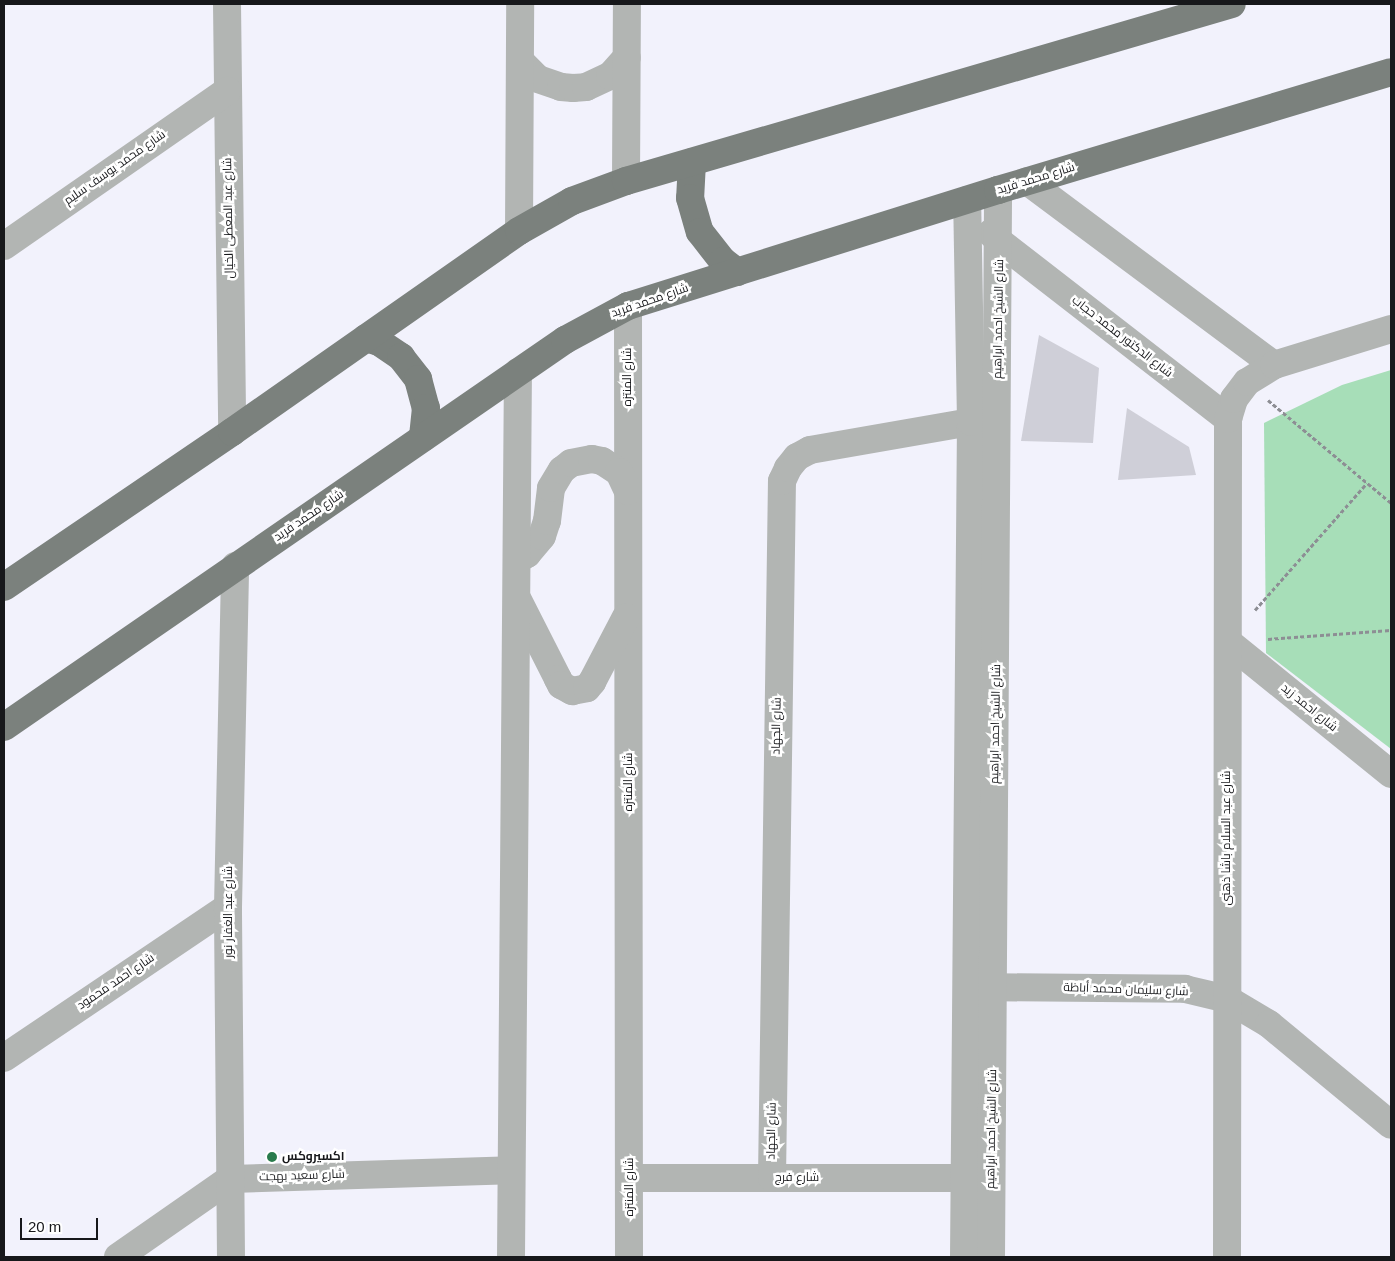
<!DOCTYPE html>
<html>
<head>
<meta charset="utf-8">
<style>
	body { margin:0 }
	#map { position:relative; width:1395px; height:1261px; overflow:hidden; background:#f2f2fc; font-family:Helvetica,Cairo,sans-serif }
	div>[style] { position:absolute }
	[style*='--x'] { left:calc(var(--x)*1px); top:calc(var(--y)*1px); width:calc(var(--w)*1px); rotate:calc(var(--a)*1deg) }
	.green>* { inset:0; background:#a7deb8 }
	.building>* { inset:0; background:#cfcfd8 }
	.path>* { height:3px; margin-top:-1.5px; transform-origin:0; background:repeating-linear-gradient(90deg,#8d8e94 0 4px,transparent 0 6.5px) }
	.minor>* { height:28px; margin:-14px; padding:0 14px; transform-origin:14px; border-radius:14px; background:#b2b5b3 }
	.major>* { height:28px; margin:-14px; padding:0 14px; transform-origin:14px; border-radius:14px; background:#7b817d }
	.dots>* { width:14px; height:14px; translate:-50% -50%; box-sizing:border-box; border:2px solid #fff; border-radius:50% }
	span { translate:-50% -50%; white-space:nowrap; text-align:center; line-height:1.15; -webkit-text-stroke:5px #fff; paint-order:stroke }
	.street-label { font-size:12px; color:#17181b }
	.poi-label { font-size:12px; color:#17181b; font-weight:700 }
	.left { translate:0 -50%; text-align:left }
	.frame { position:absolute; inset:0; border:5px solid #17181b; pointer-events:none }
	.scale { position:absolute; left:20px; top:1218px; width:78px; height:22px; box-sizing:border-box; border:2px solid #17181b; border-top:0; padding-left:6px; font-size:15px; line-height:18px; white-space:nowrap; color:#17181b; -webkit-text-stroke:4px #fff; paint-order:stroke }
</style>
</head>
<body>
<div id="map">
	<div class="green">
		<i style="clip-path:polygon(1391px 370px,1391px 749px,1266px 653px,1264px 423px,1342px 385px)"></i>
	</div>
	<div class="building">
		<i style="clip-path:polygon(1039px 335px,1099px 368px,1093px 443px,1021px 441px)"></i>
		<i style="clip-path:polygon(1127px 408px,1189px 447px,1196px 475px,1118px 480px)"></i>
	</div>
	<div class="path">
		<i style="--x:1268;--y:400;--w:160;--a:39.9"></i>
		<i style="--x:1255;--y:610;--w:169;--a:-48.6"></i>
		<i style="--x:1268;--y:639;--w:123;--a:-4.2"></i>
	</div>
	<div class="minor">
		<i style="--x:227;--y:4;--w:428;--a:89.3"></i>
		<i style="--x:520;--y:61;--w:25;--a:45"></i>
		<i style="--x:538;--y:79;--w:24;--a:19"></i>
		<i style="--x:561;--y:87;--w:12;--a:5"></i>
		<i style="--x:573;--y:88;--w:13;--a:-4"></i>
		<i style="--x:586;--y:87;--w:26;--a:-25"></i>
		<i style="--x:610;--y:76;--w:25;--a:-48"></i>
		<i style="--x:626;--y:181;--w:177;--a:-89.7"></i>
		<i style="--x:1027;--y:181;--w:308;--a:36.7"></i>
		<i style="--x:519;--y:231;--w:227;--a:-89.7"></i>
		<i style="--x:991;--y:233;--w:13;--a:45"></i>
		<i style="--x:1000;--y:242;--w:289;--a:37.8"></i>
		<i style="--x:4;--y:246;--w:272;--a:-34.8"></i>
		<i style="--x:628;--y:306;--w:951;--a:89.94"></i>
		<i style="--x:517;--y:560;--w:12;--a:-31"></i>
		<i style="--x:527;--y:554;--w:23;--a:-50"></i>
		<i style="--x:542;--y:536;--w:16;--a:-72"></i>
		<i style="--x:547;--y:521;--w:33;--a:-83"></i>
		<i style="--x:551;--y:488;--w:21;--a:-59"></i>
		<i style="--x:562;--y:470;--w:11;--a:-38"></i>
		<i style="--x:571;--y:463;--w:21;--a:-11"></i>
		<i style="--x:592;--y:459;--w:10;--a:11"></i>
		<i style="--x:602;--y:461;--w:20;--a:33"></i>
		<i style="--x:619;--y:472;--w:21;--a:65"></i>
		<i style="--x:518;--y:600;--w:89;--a:63.1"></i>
		<i style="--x:558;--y:679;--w:7;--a:63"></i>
		<i style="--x:561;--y:685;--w:13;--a:29"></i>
		<i style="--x:572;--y:691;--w:15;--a:-11"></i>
		<i style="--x:587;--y:688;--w:8;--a:-50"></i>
		<i style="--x:592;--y:682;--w:73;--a:-62.4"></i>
		<i style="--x:1228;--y:642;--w:210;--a:39"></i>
		<i style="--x:974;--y:987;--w:211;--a:0.5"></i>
		<i style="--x:1185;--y:989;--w:43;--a:13.4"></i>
		<i style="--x:1227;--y:999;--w:49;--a:30.8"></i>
		<i style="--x:1269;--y:1024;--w:158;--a:39.6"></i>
		<i style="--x:4;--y:1058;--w:270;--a:-34"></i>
		<i style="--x:630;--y:1178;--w:335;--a:0"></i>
		<i style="--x:772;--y:1178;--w:697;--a:-89.18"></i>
		<i style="--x:782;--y:481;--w:14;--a:-65"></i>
		<i style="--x:788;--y:468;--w:14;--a:-51"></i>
		<i style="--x:797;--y:457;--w:15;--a:-28"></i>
		<i style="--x:810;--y:450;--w:163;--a:-9.9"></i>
		<i style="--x:118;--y:1257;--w:136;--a:-34.9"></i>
		<i style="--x:230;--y:1179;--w:281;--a:-1.8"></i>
		<i style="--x:231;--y:1257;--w:350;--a:-90.5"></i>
		<i style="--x:228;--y:907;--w:341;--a:-88.8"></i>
		<i style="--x:511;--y:1257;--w:885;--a:-89.55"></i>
		<i style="--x:964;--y:1257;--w:835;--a:-89.52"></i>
		<i style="--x:971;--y:422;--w:222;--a:-91"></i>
		<i style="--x:991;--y:1257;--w:1067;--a:-89.62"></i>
		<i style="--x:1227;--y:1257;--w:838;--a:-89.93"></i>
		<i style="--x:1228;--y:419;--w:21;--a:-73"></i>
		<i style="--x:1234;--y:399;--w:21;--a:-53"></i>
		<i style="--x:1247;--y:382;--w:32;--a:-32"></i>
		<i style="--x:1274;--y:365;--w:122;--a:-17.1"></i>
	</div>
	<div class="major">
		<i style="--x:692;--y:162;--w:36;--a:93"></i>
		<i style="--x:690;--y:198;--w:35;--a:74"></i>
		<i style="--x:700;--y:232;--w:37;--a:52"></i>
		<i style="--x:723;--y:261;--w:18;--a:38"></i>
		<i style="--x:366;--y:338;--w:14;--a:17"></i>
		<i style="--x:379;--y:342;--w:27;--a:34"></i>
		<i style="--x:401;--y:357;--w:28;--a:52"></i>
		<i style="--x:418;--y:379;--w:30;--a:75"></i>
		<i style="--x:426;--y:408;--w:30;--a:96"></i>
		<i style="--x:4;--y:587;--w:276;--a:-34.2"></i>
		<i style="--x:232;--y:432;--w:350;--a:-35"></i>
		<i style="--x:519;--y:231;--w:61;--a:-29.5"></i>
		<i style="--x:572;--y:201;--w:58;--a:-20.3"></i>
		<i style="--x:626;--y:181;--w:631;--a:-16.28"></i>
		<i style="--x:4;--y:727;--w:682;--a:-34.6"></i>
		<i style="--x:565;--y:340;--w:72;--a:-28.4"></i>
		<i style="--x:628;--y:306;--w:388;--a:-17.4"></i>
		<i style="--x:998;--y:190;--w:410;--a:-16.7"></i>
	</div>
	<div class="dots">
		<i style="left:272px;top:1157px;background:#297b4c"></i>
	</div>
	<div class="street-label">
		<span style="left:115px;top:168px;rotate:-35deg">شارع محمد يوسف سليم</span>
		<span style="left:1036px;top:179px;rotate:-17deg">شارع محمد فريد</span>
		<span style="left:229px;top:218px;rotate:-91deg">شارع عبد المعطى الخيال</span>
		<span style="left:650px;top:301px;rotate:-19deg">شارع محمد فريد</span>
		<span style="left:999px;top:319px;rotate:-89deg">شارع الشيخ احمد ابراهيم</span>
		<span style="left:1122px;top:337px;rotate:38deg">شارع الدكتور محمد حجاب</span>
		<span style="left:628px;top:377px;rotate:-90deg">شارع المنتزه</span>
		<span style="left:309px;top:516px;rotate:-34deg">شارع محمد فريد</span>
		<span style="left:1309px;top:708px;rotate:39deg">شارع احمد زيد</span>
		<span style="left:996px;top:724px;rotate:-89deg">شارع الشيخ احمد ابراهيم</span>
		<span style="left:777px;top:726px;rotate:-89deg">شارع الجهاد</span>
		<span style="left:629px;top:782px;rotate:-90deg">شارع المنتزه</span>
		<span style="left:1227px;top:838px;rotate:-90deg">شارع عبد السلام باشا ذهنى</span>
		<span style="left:229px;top:912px;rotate:-90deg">شارع عبد الغفار نور</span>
		<span style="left:116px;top:982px;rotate:-34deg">شارع احمد محمود</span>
		<span style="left:1126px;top:990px;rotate:2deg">شارع سليمان محمد أباظة</span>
		<span style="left:992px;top:1129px;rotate:-89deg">شارع الشيخ احمد ابراهيم</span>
		<span style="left:772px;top:1131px;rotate:-89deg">شارع الجهاد</span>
		<span style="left:302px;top:1176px;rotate:-2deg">شارع سعيد بهجت</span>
		<span style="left:797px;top:1178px">شارع فرج</span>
		<span style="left:630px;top:1187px;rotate:-90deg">شارع المنتزه</span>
	</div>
	<div class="poi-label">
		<span class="left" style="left:282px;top:1157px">اكسيروكس</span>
	</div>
	<div class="frame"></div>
	<div class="scale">20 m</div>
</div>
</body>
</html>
